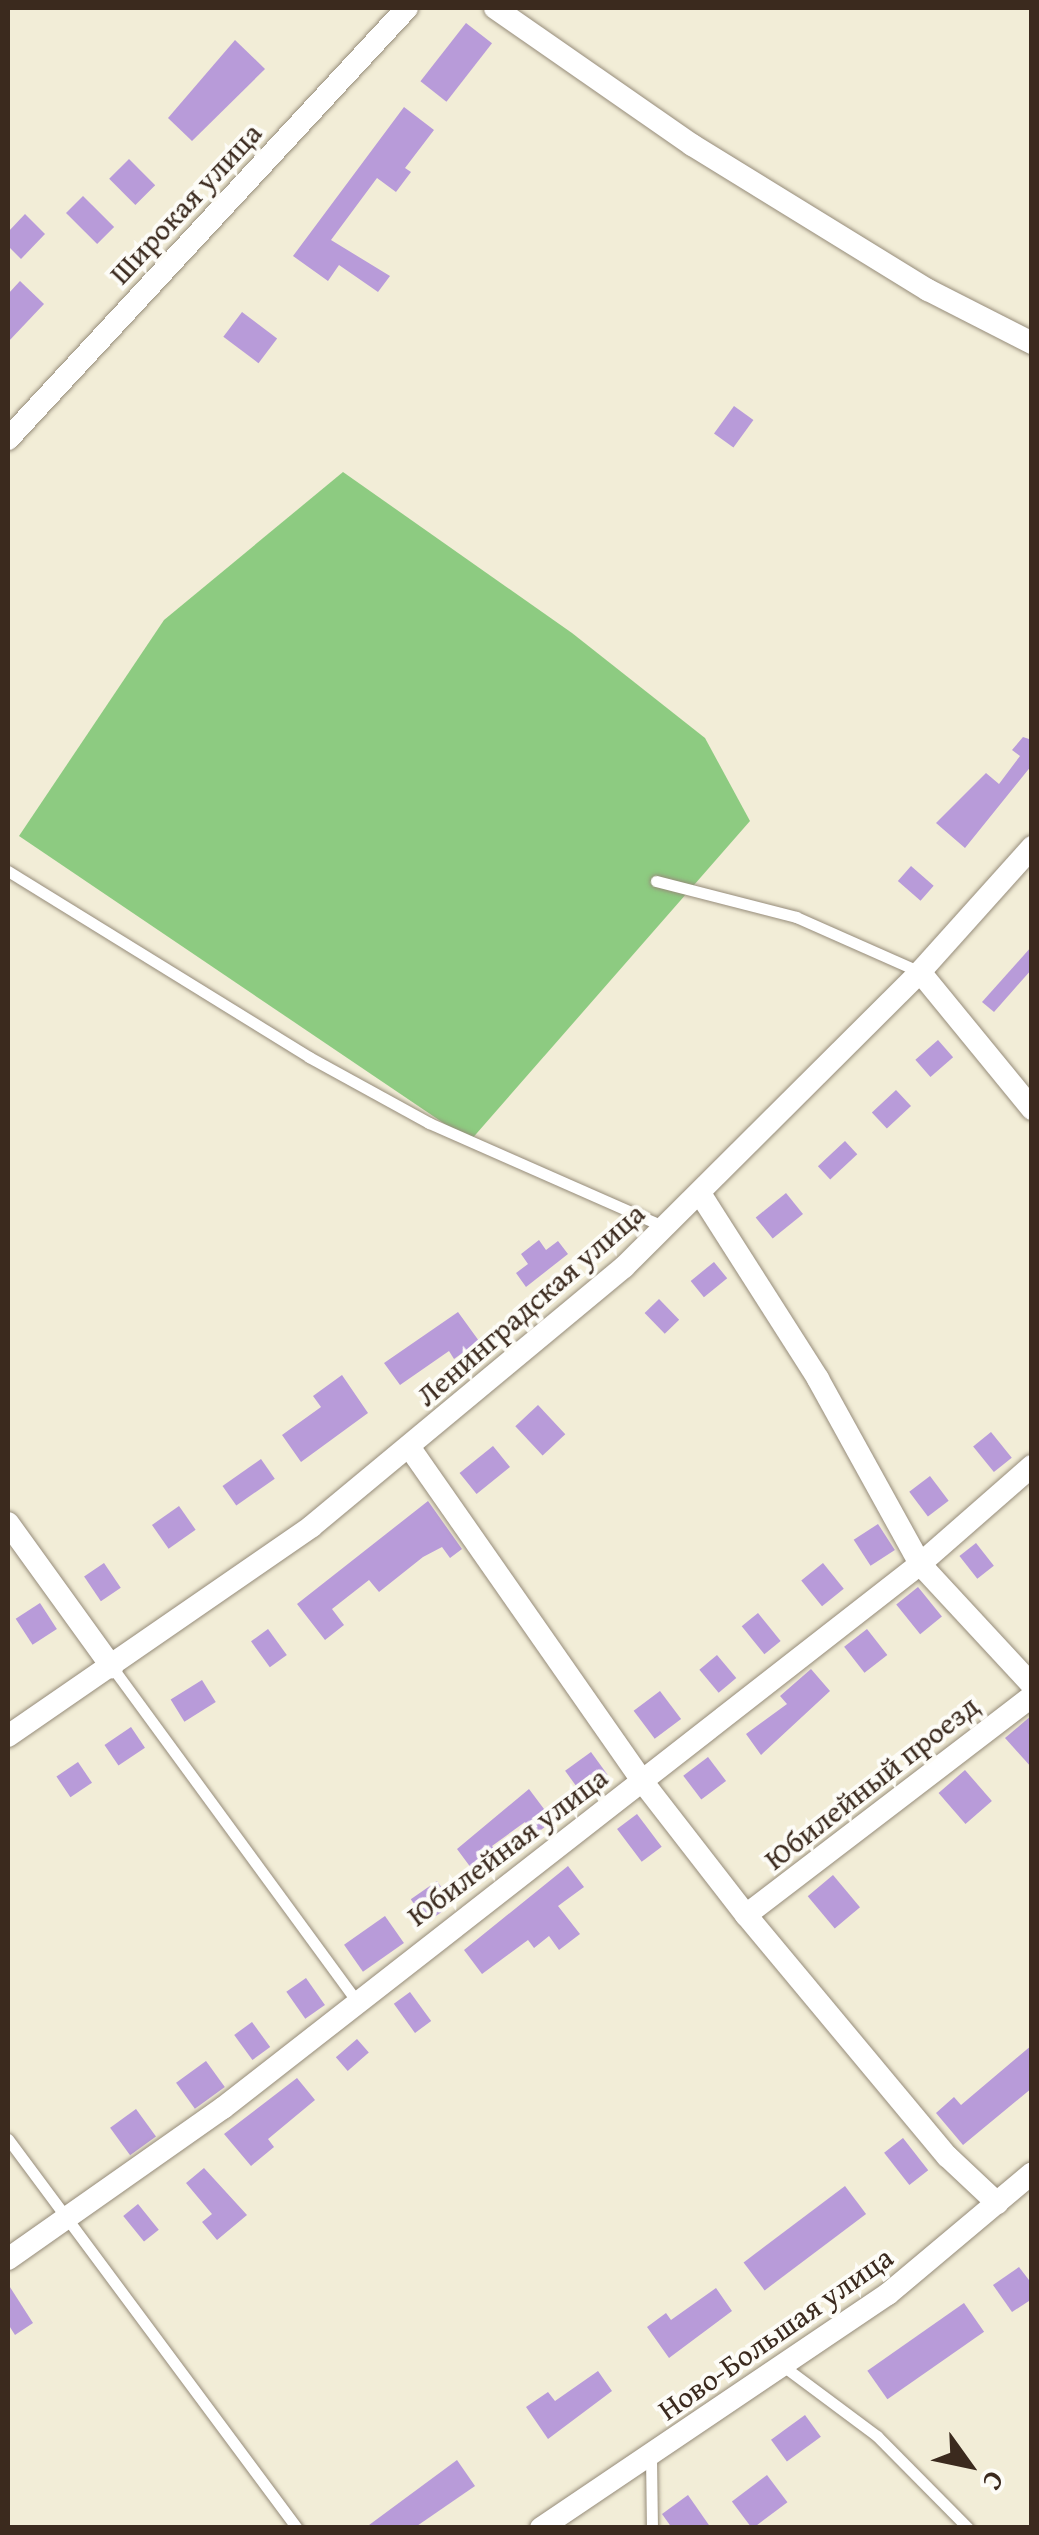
<!DOCTYPE html>
<html>
<head>
<meta charset="utf-8">
<style>
	body { margin:0 }
	#map { position:relative; width:1039px; height:2535px; overflow:hidden; background:#f2edd7; font-family:"Gentium Book Plus",serif }
	div>[style] { position:absolute }
	[style*='--x'] { left:calc(var(--x)*1px); top:calc(var(--y)*1px); width:calc(var(--w)*1px); rotate:calc(var(--a)*1deg) }
	.green>* { inset:0; background:#8dcb81 }
	.building>* { inset:0; background:#b89bd9; transform-origin:0 0 }
	.roads { filter:drop-shadow(0 0 2px #968c7a) drop-shadow(0 0 2px #968c7a) }
	.service>* { height:11px; margin:-5.5px; padding:0 5.5px; transform-origin:5.5px; border-radius:5.5px; background:#fff }
	.minor>* { height:22px; margin:-11px; padding:0 11px; transform-origin:11px; border-radius:11px; background:#fff }
	span { translate:-50% -50%; white-space:nowrap; text-align:center; line-height:1.15; -webkit-text-stroke:8px #fdfcf7; paint-order:stroke }
	.street-label { font-size:30px; color:#3b2a1e }
	.frame { position:absolute; inset:0; border:10px solid #3b2a1e; pointer-events:none }
	.north { position:absolute; left:919px; top:2415px; width:100px; height:100px; -webkit-text-stroke:8px #fdfcf7; paint-order:stroke; rotate:123deg; font-size:28px; font-weight:700; line-height:40px; text-align:center; color:#3b2a1e }
	.north::after { content:''; display:block; margin:auto; width:35px; height:45px; background:#3b2a1e; clip-path:polygon(50% 0,100% 100%,50% 72%,0 100%) }
</style>
</head>
<body>
<div id="map">
	<div class="green">
		<i style="clip-path:polygon(343px 472px,572px 633px,705px 738px,750px 821px,470px 1141px,19px 836px,164px 620px)"></i>
	</div>
	<div class="building">
		<i style="left:466px;top:23px;width:33px;height:74px;rotate:38deg"></i>
		<i style="clip-path:polygon(235px 40px,265px 69px,192px 141px,168px 118px)"></i>
		<i style="clip-path:polygon(404px 107px,434px 130px,405px 168px,411px 172px,396px 192px,377px 178px,331px 240px,390px 276px,378px 292px,339px 265px,328px 281px,293px 256px)"></i>
		<i style="left:129px;top:159px;width:37px;height:28px;rotate:45deg"></i>
		<i style="left:83px;top:196px;width:44px;height:24px;rotate:45deg"></i>
		<i style="clip-path:polygon(25px 214px,45px 234px,21px 259px,8px 246px,8px 232px)"></i>
		<i style="clip-path:polygon(20px 281px,44px 304px,8px 342px,8px 294px)"></i>
		<i style="left:242px;top:312px;width:44px;height:31px;rotate:37deg"></i>
		<i style="left:734px;top:406px;width:24px;height:34px;rotate:36deg"></i>
		<i style="clip-path:polygon(1023px 737px,1032px 740px,1032px 765px,965px 848px,936px 823px,986px 773px,999px 784px,1020px 756px,1012px 750px)"></i>
		<i style="left:911px;top:866px;width:30px;height:20px;rotate:41deg"></i>
		<i style="clip-path:polygon(1032px 946px,1032px 969px,994px 1012px,982px 1002px)"></i>
		<i style="left:938px;top:1040px;width:23px;height:30px;rotate:49deg"></i>
		<i style="left:896px;top:1090px;width:22px;height:33px;rotate:47deg"></i>
		<i style="left:845px;top:1141px;width:18px;height:37px;rotate:47deg"></i>
		<i style="left:786px;top:1193px;width:27px;height:39px;rotate:51deg"></i>
		<i style="clip-path:polygon(539px 1240px,546px 1250px,558px 1241px,568px 1254px,526px 1287px,516px 1273px,528px 1264px,521px 1254px)"></i>
		<i style="left:714px;top:1262px;width:21px;height:30px;rotate:51deg"></i>
		<i style="left:659px;top:1299px;width:29px;height:20px;rotate:46deg"></i>
		<i style="clip-path:polygon(458px 1312px,479px 1341px,454px 1359px,449px 1351px,400px 1385px,384px 1363px)"></i>
		<i style="clip-path:polygon(342px 1375px,368px 1413px,301px 1462px,282px 1435px,321px 1407px,313px 1396px)"></i>
		<i style="left:538px;top:1405px;width:40px;height:31px;rotate:47deg"></i>
		<i style="left:991px;top:1432px;width:33px;height:23px;rotate:51deg"></i>
		<i style="left:493px;top:1446px;width:27px;height:43px;rotate:51deg"></i>
		<i style="left:261px;top:1459px;width:24px;height:47px;rotate:55deg"></i>
		<i style="left:930px;top:1476px;width:31px;height:26px;rotate:53deg"></i>
		<i style="clip-path:polygon(428px 1501px,462px 1549px,450px 1558px,442px 1547px,423px 1557px,379px 1592px,369px 1580px,332px 1609px,344px 1625px,325px 1640px,297px 1604px)"></i>
		<i style="left:179px;top:1506px;width:29px;height:33px;rotate:55deg"></i>
		<i style="left:878px;top:1524px;width:31px;height:29px;rotate:57deg"></i>
		<i style="left:976px;top:1543px;width:29px;height:21px;rotate:52deg"></i>
		<i style="left:104px;top:1563px;width:30px;height:24px;rotate:56deg"></i>
		<i style="left:823px;top:1563px;width:33px;height:28px;rotate:51deg"></i>
		<i style="left:918px;top:1587px;width:38px;height:28px;rotate:51deg"></i>
		<i style="left:40px;top:1603px;width:31px;height:29px;rotate:57deg"></i>
		<i style="left:758px;top:1613px;width:36px;height:21px;rotate:51deg"></i>
		<i style="left:268px;top:1629px;width:32px;height:21px;rotate:54deg"></i>
		<i style="left:867px;top:1629px;width:33px;height:29px;rotate:52deg"></i>
		<i style="left:717px;top:1655px;width:30px;height:23px;rotate:50deg"></i>
		<i style="clip-path:polygon(811px 1669px,830px 1691px,761px 1755px,746px 1734px,787px 1704px,780px 1696px)"></i>
		<i style="left:202px;top:1680px;width:26px;height:37px;rotate:58deg"></i>
		<i style="left:660px;top:1691px;width:35px;height:33px;rotate:53deg"></i>
		<i style="clip-path:polygon(1032px 1715px,1032px 1768px,1005px 1738px)"></i>
		<i style="left:131px;top:1727px;width:25px;height:32px;rotate:56deg"></i>
		<i style="left:591px;top:1752px;width:29px;height:32px;rotate:54deg"></i>
		<i style="left:708px;top:1757px;width:30px;height:31px;rotate:53deg"></i>
		<i style="left:78px;top:1762px;width:25px;height:26px;rotate:56deg"></i>
		<i style="left:965px;top:1770px;width:41px;height:35px;rotate:49deg"></i>
		<i style="clip-path:polygon(529px 1789px,553px 1821px,534px 1835px,525px 1822px,492px 1846px,505px 1863px,480px 1880px,457px 1849px)"></i>
		<i style="left:637px;top:1814px;width:41px;height:25px;rotate:53deg"></i>
		<i style="clip-path:polygon(568px 1866px,584px 1887px,558px 1906px,580px 1934px,559px 1950px,549px 1936px,534px 1948px,528px 1940px,482px 1974px,464px 1950px)"></i>
		<i style="left:833px;top:1875px;width:42px;height:33px;rotate:50deg"></i>
		<i style="left:437px;top:1881px;width:28px;height:32px;rotate:55deg"></i>
		<i style="left:385px;top:1916px;width:33px;height:50px;rotate:55deg"></i>
		<i style="left:306px;top:1978px;width:33px;height:24px;rotate:55deg"></i>
		<i style="left:410px;top:1992px;width:36px;height:20px;rotate:54deg"></i>
		<i style="left:252px;top:2022px;width:31px;height:22px;rotate:54deg"></i>
		<i style="left:357px;top:2039px;width:18px;height:28px;rotate:49deg"></i>
		<i style="clip-path:polygon(1032px 2045px,1032px 2088px,963px 2145px,936px 2113px,954px 2097px,961px 2105px)"></i>
		<i style="left:206px;top:2061px;width:32px;height:37px;rotate:54deg"></i>
		<i style="clip-path:polygon(297px 2078px,315px 2100px,268px 2139px,274px 2147px,251px 2166px,224px 2134px)"></i>
		<i style="left:136px;top:2109px;width:34px;height:32px;rotate:54deg"></i>
		<i style="left:903px;top:2138px;width:41px;height:24px;rotate:52deg"></i>
		<i style="clip-path:polygon(204px 2168px,247px 2215px,217px 2240px,202px 2222px,212px 2214px,186px 2183px)"></i>
		<i style="left:845px;top:2186px;width:35px;height:127px;rotate:53deg"></i>
		<i style="left:138px;top:2204px;width:33px;height:19px;rotate:51deg"></i>
		<i style="clip-path:polygon(1019px 2267px,1032px 2284px,1032px 2299px,1012px 2312px,993px 2285px)"></i>
		<i style="clip-path:polygon(8px 2284px,33px 2323px,15px 2335px,8px 2324px)"></i>
		<i style="clip-path:polygon(716px 2288px,732px 2311px,669px 2358px,647px 2327px,666px 2313px,671px 2320px)"></i>
		<i style="left:964px;top:2303px;width:35px;height:118px;rotate:55deg"></i>
		<i style="clip-path:polygon(598px 2371px,612px 2391px,548px 2439px,526px 2407px,548px 2392px,555px 2401px)"></i>
		<i style="left:805px;top:2415px;width:27px;height:42px;rotate:54deg"></i>
		<i style="clip-path:polygon(457px 2460px,475px 2486px,414px 2528px,365px 2528px)"></i>
		<i style="left:767px;top:2475px;width:34px;height:44px;rotate:53deg"></i>
		<i style="clip-path:polygon(688px 2495px,711px 2528px,672px 2528px,662px 2514px)"></i>
	</div>
	<div class="roads">
		<div class="service">
			<i style="--x:8;--y:871;--w:354;--a:31.7"></i>
			<i style="--x:309;--y:1057;--w:137;--a:28.8"></i>
			<i style="--x:429;--y:1123;--w:258;--a:23.8"></i>
			<i style="--x:656;--y:881;--w:145;--a:14.4"></i>
			<i style="--x:796;--y:917;--w:136;--a:23.9"></i>
			<i style="--x:112;--y:1667;--w:411;--a:53.8"></i>
			<i style="--x:8;--y:2139;--w:485;--a:53.4"></i>
			<i style="--x:783;--y:2366;--w:117;--a:36.7"></i>
			<i style="--x:877;--y:2436;--w:129;--a:45.3"></i>
			<i style="--x:651;--y:2457;--w:71;--a:89.2"></i>
		</div>
		<div class="minor">
			<i style="--x:495;--y:8;--w:240;--a:34.8"></i>
			<i style="--x:692;--y:145;--w:277;--a:31.6"></i>
			<i style="--x:928;--y:290;--w:117;--a:27"></i>
			<i style="--x:8;--y:439;--w:587;--a:-47.21"></i>
			<i style="--x:920;--y:972;--w:177;--a:50.7"></i>
			<i style="--x:701;--y:1195;--w:218;--a:57.5"></i>
			<i style="--x:818;--y:1379;--w:211;--a:61.1"></i>
			<i style="--x:920;--y:1564;--w:165;--a:47.2"></i>
			<i style="--x:410;--y:1448;--w:406;--a:55.1"></i>
			<i style="--x:642;--y:1781;--w:170;--a:52.2"></i>
			<i style="--x:746;--y:1915;--w:314;--a:50.2"></i>
			<i style="--x:947;--y:2156;--w:69;--a:43.2"></i>
			<i style="--x:8;--y:1523;--w:178;--a:54.2"></i>
			<i style="--x:8;--y:1736;--w:369;--a:-34.6"></i>
			<i style="--x:312;--y:1526;--w:405;--a:-39.7"></i>
			<i style="--x:624;--y:1267;--w:418;--a:-44.9"></i>
			<i style="--x:920;--y:972;--w:168;--a:-48.1"></i>
			<i style="--x:746;--y:1915;--w:360;--a:-37.4"></i>
			<i style="--x:8;--y:2259;--w:263;--a:-35.1"></i>
			<i style="--x:223;--y:2108;--w:884;--a:-37.97"></i>
			<i style="--x:920;--y:1564;--w:149;--a:-41.2"></i>
			<i style="--x:541;--y:2528;--w:419;--a:-34"></i>
			<i style="--x:888;--y:2294;--w:188;--a:-40"></i>
		</div>
	</div>
	<div class="street-label">
		<span style="left:185px;top:203px;rotate:-47deg">Широкая улица</span>
		<span style="left:530px;top:1304px;rotate:-41deg">Ленинградская улица</span>
		<span style="left:871px;top:1782px;rotate:-38deg">Юбилейный проезд</span>
		<span style="left:507px;top:1846px;rotate:-37deg">Юбилейная улица</span>
		<span style="left:775px;top:2333px;rotate:-35deg">Ново-Большая улица</span>
	</div>
	<div class="frame"></div>
	<div class="north">С</div>
</div>
</body>
</html>
